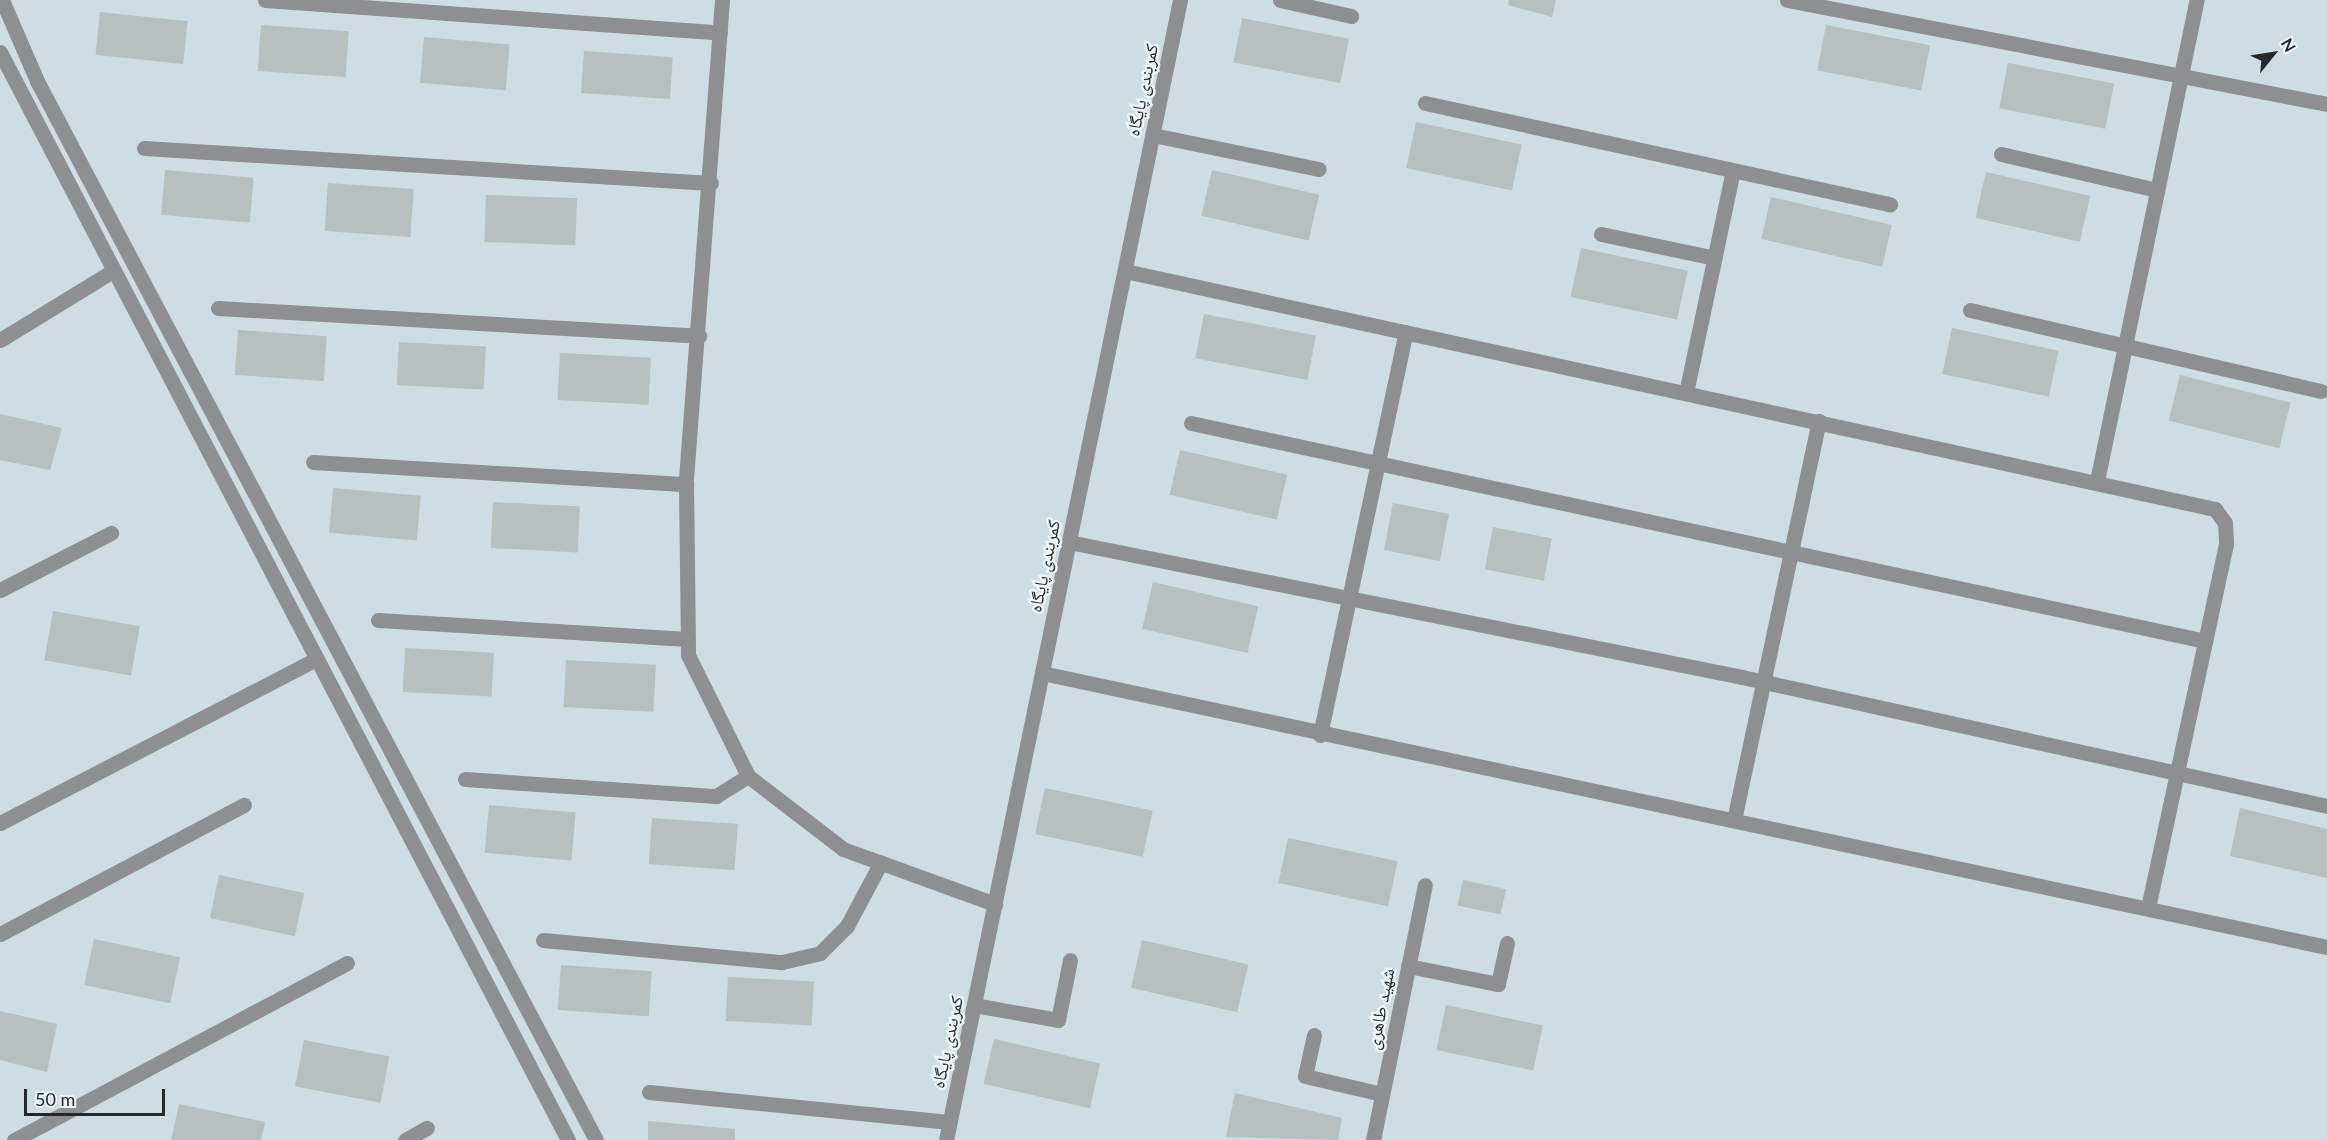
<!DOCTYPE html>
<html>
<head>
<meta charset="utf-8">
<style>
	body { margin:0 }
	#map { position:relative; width:2327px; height:1140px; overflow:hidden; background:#e1e7ea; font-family:Lato,"Noto Naskh Arabic",sans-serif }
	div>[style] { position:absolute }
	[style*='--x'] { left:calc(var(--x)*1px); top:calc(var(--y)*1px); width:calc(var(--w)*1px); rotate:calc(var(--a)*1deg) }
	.built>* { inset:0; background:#cedce3; transform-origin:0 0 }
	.building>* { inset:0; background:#b7bfbf; transform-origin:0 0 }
	.minor>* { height:15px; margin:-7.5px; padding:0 7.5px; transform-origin:7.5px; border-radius:7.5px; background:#8d8f91 }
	span { translate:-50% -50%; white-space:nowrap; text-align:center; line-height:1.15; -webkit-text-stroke:5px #eef5f8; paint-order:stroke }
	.street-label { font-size:18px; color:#252729 }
	.north { position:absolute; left:2243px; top:24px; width:60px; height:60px; -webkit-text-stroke:4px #eef5f8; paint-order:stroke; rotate:60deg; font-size:16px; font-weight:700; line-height:24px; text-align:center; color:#252729 }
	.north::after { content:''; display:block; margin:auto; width:21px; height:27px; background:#252729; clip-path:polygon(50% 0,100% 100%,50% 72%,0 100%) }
	.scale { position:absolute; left:24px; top:1089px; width:141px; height:27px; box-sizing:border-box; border:3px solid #252729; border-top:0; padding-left:8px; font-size:18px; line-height:21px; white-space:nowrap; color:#252729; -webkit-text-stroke:4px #eef5f8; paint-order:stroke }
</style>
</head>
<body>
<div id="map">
	<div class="built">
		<i style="left:0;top:0;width:2327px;height:1140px"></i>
	</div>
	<div class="building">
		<i style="clip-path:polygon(1509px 0,1556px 0,1552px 17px,1508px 5px)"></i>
		<i style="left:100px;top:12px;width:88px;height:43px;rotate:6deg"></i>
		<i style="left:1242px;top:18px;width:109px;height:45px;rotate:11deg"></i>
		<i style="left:261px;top:25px;width:88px;height:46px;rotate:4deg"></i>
		<i style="left:1826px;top:25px;width:106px;height:46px;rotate:11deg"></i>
		<i style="left:424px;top:37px;width:86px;height:46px;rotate:5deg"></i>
		<i style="left:584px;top:51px;width:89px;height:42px;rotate:4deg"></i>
		<i style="left:2008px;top:63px;width:108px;height:46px;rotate:11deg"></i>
		<i style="left:1416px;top:122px;width:108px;height:47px;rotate:12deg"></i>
		<i style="left:165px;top:170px;width:89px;height:45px;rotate:5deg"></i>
		<i style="left:1212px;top:170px;width:110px;height:47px;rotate:13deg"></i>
		<i style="left:1986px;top:172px;width:107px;height:47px;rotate:13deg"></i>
		<i style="left:328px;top:183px;width:86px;height:48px;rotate:4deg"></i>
		<i style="left:486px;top:195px;width:91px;height:47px;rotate:2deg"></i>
		<i style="left:1771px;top:197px;width:124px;height:43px;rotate:13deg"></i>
		<i style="left:1581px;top:248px;width:109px;height:50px;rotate:12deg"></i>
		<i style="left:1204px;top:314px;width:114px;height:45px;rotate:11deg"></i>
		<i style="left:1952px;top:328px;width:109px;height:47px;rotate:12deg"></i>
		<i style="left:238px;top:330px;width:89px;height:45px;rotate:4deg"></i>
		<i style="left:399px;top:342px;width:87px;height:43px;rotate:3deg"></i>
		<i style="left:560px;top:353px;width:91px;height:47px;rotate:3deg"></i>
		<i style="left:2180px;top:375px;width:114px;height:47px;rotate:14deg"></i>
		<i style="clip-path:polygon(0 414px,62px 428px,50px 470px,0 460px)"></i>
		<i style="left:1180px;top:450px;width:110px;height:46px;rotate:13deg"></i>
		<i style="left:333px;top:488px;width:88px;height:45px;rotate:5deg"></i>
		<i style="left:493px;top:502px;width:87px;height:46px;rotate:3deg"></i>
		<i style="left:1393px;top:503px;width:57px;height:48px;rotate:11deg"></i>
		<i style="left:1493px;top:527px;width:60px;height:43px;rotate:11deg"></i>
		<i style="left:1153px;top:582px;width:108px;height:48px;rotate:13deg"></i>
		<i style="left:53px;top:611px;width:88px;height:50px;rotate:10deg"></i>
		<i style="left:405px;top:648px;width:89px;height:44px;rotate:3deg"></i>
		<i style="left:566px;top:660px;width:90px;height:47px;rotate:3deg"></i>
		<i style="left:1045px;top:788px;width:110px;height:47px;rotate:12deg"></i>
		<i style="left:489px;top:805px;width:87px;height:48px;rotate:5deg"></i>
		<i style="clip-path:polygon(2240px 808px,2327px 829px,2327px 878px,2230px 856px)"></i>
		<i style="left:652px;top:818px;width:86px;height:46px;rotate:4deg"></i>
		<i style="left:1288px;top:838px;width:112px;height:46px;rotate:12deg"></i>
		<i style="left:219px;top:875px;width:87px;height:44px;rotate:12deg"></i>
		<i style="left:1463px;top:880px;width:44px;height:26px;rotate:12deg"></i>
		<i style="left:94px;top:939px;width:88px;height:47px;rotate:12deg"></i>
		<i style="left:1142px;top:940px;width:109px;height:49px;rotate:13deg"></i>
		<i style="left:561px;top:965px;width:91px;height:45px;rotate:4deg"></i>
		<i style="left:728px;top:977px;width:86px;height:44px;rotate:3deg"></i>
		<i style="left:1446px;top:1005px;width:99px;height:46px;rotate:12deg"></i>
		<i style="clip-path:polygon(0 1011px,57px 1024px,47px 1072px,0 1060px)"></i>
		<i style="left:994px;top:1039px;width:109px;height:46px;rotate:13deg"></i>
		<i style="left:304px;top:1040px;width:87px;height:47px;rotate:11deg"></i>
		<i style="clip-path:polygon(1235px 1093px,1342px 1118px,1338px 1140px,1226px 1137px)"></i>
		<i style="clip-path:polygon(179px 1104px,265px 1122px,261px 1140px,171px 1140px)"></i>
		<i style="clip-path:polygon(648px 1121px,735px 1129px,735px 1140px,648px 1140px)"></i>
	</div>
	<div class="minor">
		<i style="--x:2;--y:0;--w:88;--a:66.6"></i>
		<i style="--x:37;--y:81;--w:1197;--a:62.17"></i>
		<i style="--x:265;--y:0;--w:456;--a:4.1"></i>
		<i style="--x:722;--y:0;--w:485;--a:94.3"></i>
		<i style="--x:686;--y:484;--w:171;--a:89.3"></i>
		<i style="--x:688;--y:655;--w:135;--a:63.6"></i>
		<i style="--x:748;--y:776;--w:120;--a:37.5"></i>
		<i style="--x:843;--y:849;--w:162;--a:19.9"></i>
		<i style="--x:1280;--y:0;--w:73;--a:12.7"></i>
		<i style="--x:1787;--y:0;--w:550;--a:10.9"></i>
		<i style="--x:0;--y:52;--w:1227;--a:62.43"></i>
		<i style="--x:1425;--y:103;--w:476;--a:12.3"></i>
		<i style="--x:1153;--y:135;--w:169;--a:11.6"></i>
		<i style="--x:144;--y:148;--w:568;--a:3.53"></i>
		<i style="--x:2001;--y:154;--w:160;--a:13"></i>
		<i style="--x:1601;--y:234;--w:116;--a:11.9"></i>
		<i style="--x:1125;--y:271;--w:1116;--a:12.32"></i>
		<i style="--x:2215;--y:509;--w:17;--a:54"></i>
		<i style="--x:2225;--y:523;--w:21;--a:87"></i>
		<i style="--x:2226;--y:544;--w:372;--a:102.1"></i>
		<i style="--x:218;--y:308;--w:482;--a:3.3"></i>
		<i style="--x:1970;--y:310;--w:360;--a:13"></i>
		<i style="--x:0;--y:340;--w:130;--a:-31.5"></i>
		<i style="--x:1686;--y:393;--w:224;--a:-78.1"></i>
		<i style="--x:1191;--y:423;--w:1037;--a:12.13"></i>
		<i style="--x:313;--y:462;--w:374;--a:3.4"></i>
		<i style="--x:2097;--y:481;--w:491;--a:-78.3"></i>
		<i style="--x:1069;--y:542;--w:686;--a:11.34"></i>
		<i style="--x:1742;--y:677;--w:599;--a:12.44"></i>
		<i style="--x:0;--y:590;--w:125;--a:-27.2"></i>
		<i style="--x:378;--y:620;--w:310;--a:3.5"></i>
		<i style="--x:1042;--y:673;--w:1314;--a:12.04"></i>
		<i style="--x:1320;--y:735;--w:412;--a:-78"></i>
		<i style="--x:465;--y:779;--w:252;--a:3.9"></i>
		<i style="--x:716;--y:796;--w:38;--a:-32"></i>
		<i style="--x:1734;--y:820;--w:408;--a:-78"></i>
		<i style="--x:0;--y:823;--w:357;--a:-27.4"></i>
		<i style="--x:0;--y:934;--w:276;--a:-27.9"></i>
		<i style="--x:543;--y:940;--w:240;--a:5.3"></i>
		<i style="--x:782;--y:962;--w:39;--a:-13"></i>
		<i style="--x:820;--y:953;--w:38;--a:-45"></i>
		<i style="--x:847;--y:926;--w:72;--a:-62"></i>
		<i style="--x:1408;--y:966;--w:92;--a:11.3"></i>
		<i style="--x:1498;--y:984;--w:42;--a:-77.6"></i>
		<i style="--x:974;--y:1005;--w:85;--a:10.1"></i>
		<i style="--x:1058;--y:1020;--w:61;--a:-78.7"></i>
		<i style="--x:1314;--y:1035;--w:42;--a:102.4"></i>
		<i style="--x:1305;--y:1076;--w:79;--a:13.2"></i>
		<i style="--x:649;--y:1092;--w:302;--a:5.7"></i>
		<i style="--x:14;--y:1140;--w:377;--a:-28"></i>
		<i style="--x:405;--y:1140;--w:25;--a:-29"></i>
		<i style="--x:946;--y:1140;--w:1164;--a:-78.4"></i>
		<i style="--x:1373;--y:1140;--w:260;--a:-78.5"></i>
	</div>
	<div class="street-label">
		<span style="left:1142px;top:90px;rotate:-78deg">کمربندی پایگاه</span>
		<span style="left:1044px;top:566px;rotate:-78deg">کمربندی پایگاه</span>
		<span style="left:1380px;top:1009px;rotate:-79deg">شهید طاهری</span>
		<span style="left:947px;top:1042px;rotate:-78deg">کمربندی پایگاه</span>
	</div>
	<div class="north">N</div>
	<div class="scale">50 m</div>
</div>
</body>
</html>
